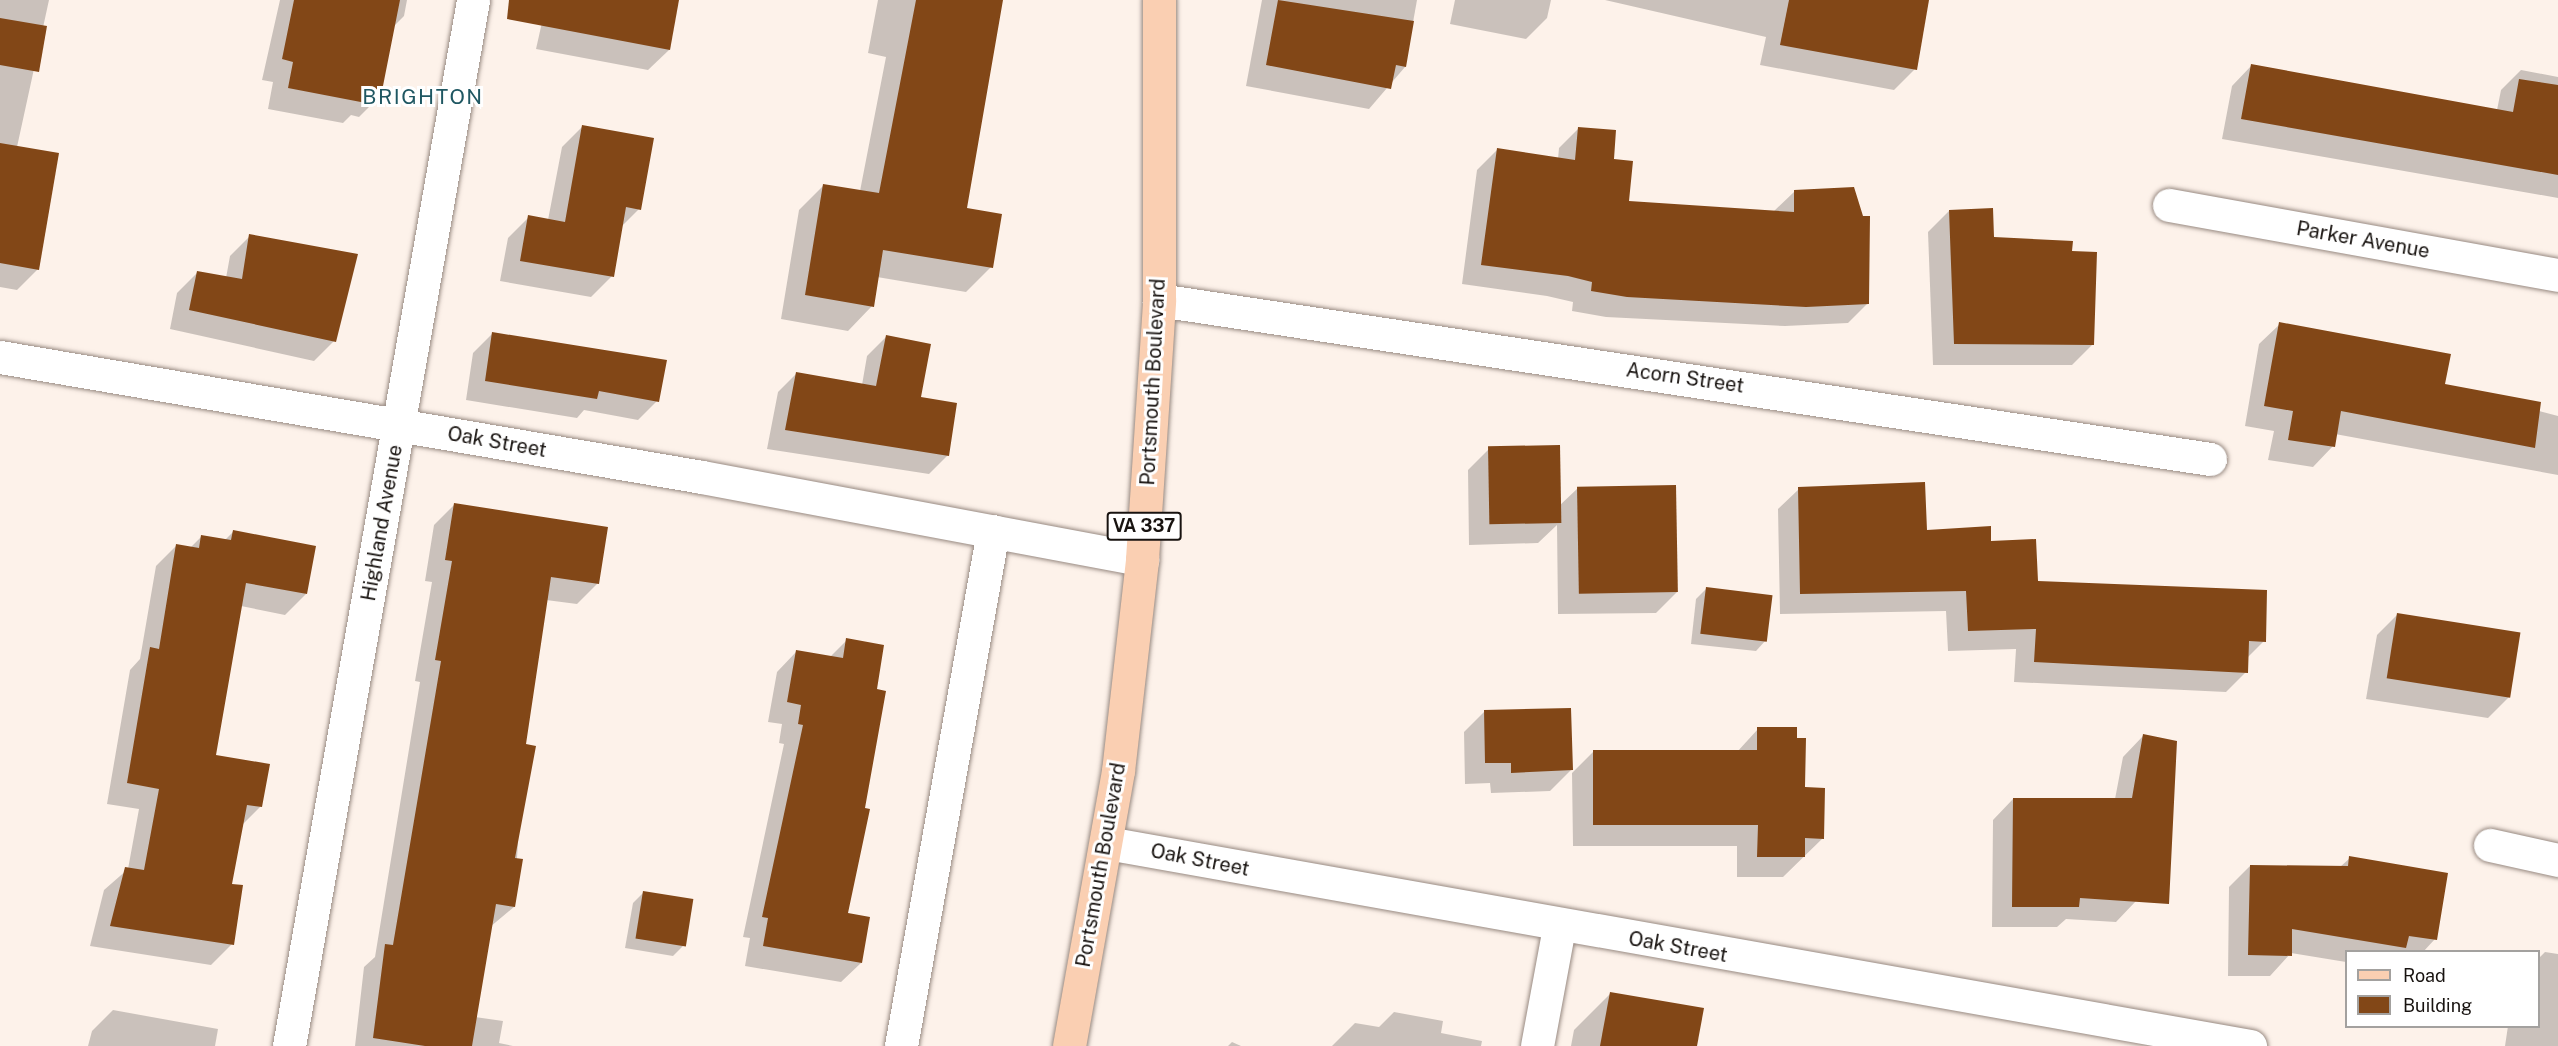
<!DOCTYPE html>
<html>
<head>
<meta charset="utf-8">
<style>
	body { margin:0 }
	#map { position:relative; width:2558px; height:1046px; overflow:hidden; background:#fdf2ea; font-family:"Public Sans",sans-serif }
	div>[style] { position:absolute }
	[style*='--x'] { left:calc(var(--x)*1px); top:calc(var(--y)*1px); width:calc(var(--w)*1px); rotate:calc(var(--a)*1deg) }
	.shadow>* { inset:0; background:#0003 }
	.building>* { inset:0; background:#824717; transform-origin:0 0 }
	.roads { filter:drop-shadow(0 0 2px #988a82) drop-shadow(0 0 2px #988a82) }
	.minor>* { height:33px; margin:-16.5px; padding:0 16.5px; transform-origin:16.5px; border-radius:16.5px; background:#fff }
	.primary>* { height:33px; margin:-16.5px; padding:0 16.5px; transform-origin:16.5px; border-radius:16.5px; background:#facfb2 }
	span { translate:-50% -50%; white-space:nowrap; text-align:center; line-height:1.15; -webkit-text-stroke:6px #fff; paint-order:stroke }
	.shield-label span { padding:2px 4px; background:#fff; border:2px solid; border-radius:4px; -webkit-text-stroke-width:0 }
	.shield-label { font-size:18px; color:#181310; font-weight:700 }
	.street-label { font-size:20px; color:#181310 }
	.neighbourhood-label { font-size:21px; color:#1f5762; letter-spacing:1.5px }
	.legend { position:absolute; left:2345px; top:950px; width:195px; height:78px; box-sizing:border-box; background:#fff; border:2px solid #a3a19f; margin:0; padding:8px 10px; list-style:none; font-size:18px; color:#181310 }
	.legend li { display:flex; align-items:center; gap:12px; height:30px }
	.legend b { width:30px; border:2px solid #a3a19f }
</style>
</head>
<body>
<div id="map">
	<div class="shadow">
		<i style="clip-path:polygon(0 0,49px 0,17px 147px,38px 269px,17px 290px,0 287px)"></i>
		<i style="clip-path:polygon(280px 0,407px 0,404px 16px,393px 27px,380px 96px,359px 117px,351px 115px,343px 123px,268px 109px,273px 82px,262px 80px)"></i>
		<i style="clip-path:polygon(547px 0,678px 0,669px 50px,648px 70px,536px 49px)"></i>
		<i style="clip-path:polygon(878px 0,1002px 0,965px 209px,991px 267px,966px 292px,877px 277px,872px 306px,848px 331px,781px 319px,799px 210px,824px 185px,860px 191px,886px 57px,868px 53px)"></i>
		<i style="clip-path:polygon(1262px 0,1417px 0,1405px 67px,1369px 109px,1246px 86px)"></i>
		<i style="clip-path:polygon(1455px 0,1551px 0,1547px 18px,1526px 39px,1450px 24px)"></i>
		<i style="clip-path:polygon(1605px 0,1927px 0,1915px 69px,1894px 90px,1760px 65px,1766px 37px)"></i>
		<i style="clip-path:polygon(2252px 65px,2497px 110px,2501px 90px,2521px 70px,2558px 77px,2558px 198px,2222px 139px,2232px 86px)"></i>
		<i style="clip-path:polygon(583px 126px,639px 209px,620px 228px,612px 276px,591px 297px,500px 281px,508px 238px,529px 217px,548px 220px,562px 147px)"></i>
		<i style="clip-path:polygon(1579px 128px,1612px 160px,1627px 203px,1773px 212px,1794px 192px,1868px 303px,1848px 323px,1785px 326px,1606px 317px,1572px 311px,1573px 302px,1547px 296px,1462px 284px,1477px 170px,1497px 150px,1558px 159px,1559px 148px)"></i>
		<i style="clip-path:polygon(1949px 211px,1993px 238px,2093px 344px,2072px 365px,1933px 365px,1928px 232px)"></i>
		<i style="clip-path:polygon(250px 236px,334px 341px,314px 361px,170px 329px,177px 293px,197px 273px,226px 278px,230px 256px)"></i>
		<i style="clip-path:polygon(2280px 324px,2443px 386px,2558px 416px,2558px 475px,2335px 434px,2333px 446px,2313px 467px,2268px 460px,2274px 431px,2245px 426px,2259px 344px)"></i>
		<i style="clip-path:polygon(492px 334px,657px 401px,638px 420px,584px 410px,577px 418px,466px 400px,473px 353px)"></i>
		<i style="clip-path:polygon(886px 337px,948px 455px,929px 474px,767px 449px,778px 392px,797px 373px,862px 385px,867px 356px)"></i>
		<i style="clip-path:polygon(1489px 449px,1559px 506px,1578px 488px,1677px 592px,1656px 613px,1558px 614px,1557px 525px,1538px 543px,1469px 545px,1468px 470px)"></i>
		<i style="clip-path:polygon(1799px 489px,1926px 531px,1990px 542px,2037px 583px,2264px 641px,2247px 658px,2246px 672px,2226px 692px,2014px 682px,2016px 649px,1948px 651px,1946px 611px,1780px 614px,1778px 509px)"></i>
		<i style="clip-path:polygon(455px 504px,598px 583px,577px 604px,546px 600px,524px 745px,514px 907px,490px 927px,475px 1017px,503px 1021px,499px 1043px,513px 1046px,355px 1046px,364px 967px,375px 957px,420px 682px,415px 681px,432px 582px,425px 581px,434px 525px)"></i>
		<i style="clip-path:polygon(233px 532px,306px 594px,285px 615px,241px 606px,214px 756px,261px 806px,242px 825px,231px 885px,232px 944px,211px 965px,90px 946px,104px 890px,128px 869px,139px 809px,107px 804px,130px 670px,140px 659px,156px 566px,177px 545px,190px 548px,202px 536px,225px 540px)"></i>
		<i style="clip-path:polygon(1706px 589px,1766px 640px,1756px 651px,1691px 644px,1696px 599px)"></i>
		<i style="clip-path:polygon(2398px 614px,2509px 697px,2488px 718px,2366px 699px,2377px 635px)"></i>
		<i style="clip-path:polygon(847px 640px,846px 915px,861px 963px,841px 982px,745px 966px,750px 938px,743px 937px,784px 744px,779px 743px,782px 724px,768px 722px,777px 672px,796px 652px,829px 658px)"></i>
		<i style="clip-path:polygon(1485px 711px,1571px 770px,1550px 791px,1491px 793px,1490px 783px,1465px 784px,1464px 732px)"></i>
		<i style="clip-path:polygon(1758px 729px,1795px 739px,1804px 789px,1823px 838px,1783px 877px,1737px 877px,1737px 846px,1573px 846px,1572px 773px,1593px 752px,1737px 752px)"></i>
		<i style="clip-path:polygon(2143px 736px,2136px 901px,2116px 922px,2066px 919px,2057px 927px,1992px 927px,1993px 820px,2013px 799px,2115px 799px,2123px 757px)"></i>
		<i style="clip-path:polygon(2350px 858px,2435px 939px,2423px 952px,2346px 952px,2346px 962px,2291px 953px,2270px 976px,2228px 976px,2229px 887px,2250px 866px,2340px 867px)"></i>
		<i style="clip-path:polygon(644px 892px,684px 945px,673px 956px,625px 948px,633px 903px)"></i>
		<i style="clip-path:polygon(2545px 952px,2558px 954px,2558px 1046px,2505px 1046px,2508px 1026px,2538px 1026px,2538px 959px)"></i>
		<i style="clip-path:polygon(1610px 994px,1696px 1046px,1571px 1046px,1574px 1030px)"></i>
		<i style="clip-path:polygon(113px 1010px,218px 1029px,215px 1046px,88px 1046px,92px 1031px)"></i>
		<i style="clip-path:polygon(1394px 1012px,1443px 1021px,1441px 1033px,1482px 1041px,1481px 1046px,1332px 1046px,1355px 1023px,1379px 1027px)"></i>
		<i style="clip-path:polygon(1232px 1042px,1241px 1046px,1228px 1046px)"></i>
	</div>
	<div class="building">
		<i style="clip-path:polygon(294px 0,400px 0,381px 96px,368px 94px,366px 103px,288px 88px,293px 62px,282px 59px)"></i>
		<i style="clip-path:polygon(509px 0,679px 0,670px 50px,507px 19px)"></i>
		<i style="clip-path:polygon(916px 0,1003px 0,967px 208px,1002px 214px,993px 268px,883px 250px,874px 307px,805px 295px,823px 184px,879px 193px)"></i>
		<i style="clip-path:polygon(1278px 0,1414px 21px,1406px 67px,1396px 65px,1391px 89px,1266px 65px)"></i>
		<i style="clip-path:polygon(1789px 0,1929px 0,1917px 70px,1780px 45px)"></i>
		<i style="clip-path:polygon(0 18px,47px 26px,39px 72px,0 65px)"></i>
		<i style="clip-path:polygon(2251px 64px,2513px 112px,2519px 79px,2558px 85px,2558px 175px,2241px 119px)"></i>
		<i style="clip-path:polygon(582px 125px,654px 138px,641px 210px,626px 207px,614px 277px,520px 261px,528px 215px,565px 222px)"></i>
		<i style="clip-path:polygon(1578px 127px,1616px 130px,1614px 159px,1633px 161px,1629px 201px,1794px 212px,1794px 190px,1854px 187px,1863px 216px,1870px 216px,1869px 304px,1806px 307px,1627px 297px,1591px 291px,1592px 282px,1568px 276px,1481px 265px,1497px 148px,1575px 160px)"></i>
		<i style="clip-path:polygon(0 143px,59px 153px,39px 270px,0 263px)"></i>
		<i style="clip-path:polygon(1993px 208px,1994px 237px,2073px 241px,2072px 251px,2097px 252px,2094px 345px,1954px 344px,1949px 210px)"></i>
		<i style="clip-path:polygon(249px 234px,358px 254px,336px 342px,189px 310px,197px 271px,242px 279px)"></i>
		<i style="clip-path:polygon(2279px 322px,2451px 354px,2445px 384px,2541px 402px,2535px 448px,2341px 411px,2335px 447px,2288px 440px,2293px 411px,2264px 406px)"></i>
		<i style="clip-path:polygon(492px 332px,667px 360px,659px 402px,599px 391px,597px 399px,485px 381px)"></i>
		<i style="clip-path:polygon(886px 335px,931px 344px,921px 397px,957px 403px,949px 456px,785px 430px,796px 372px,876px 386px)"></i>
		<i style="left:1560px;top:445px;width:78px;height:72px;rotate:89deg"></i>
		<i style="clip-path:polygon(1925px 482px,1927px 530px,1991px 526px,1991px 541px,2036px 539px,2038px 581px,2267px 590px,2266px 642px,2249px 641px,2248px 673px,2034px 662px,2036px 629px,1968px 631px,1966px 591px,1800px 594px,1798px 487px)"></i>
		<i style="left:1676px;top:485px;width:107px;height:99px;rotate:89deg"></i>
		<i style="clip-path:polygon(454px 503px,608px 527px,599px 584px,551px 577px,526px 744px,536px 746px,515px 858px,523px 859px,515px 907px,496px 904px,472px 1046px,425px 1046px,373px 1038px,385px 944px,393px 945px,441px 661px,435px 660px,452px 561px,445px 560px)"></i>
		<i style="clip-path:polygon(233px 530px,316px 546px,307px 594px,246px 583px,216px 755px,270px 764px,262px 807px,247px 805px,232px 884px,243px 885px,234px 945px,110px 926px,125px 867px,144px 870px,159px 789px,127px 783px,150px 647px,159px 649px,176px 544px,199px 548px,201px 535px,231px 540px)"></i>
		<i style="left:1706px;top:587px;width:67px;height:47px;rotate:7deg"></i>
		<i style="left:2397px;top:613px;width:125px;height:66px;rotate:9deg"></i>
		<i style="clip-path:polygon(846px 638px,884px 645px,877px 689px,886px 691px,865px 808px,870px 809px,848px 913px,870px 917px,862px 963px,763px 946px,768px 918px,762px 917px,803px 725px,798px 724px,801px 705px,787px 702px,796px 650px,843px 658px)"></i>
		<i style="clip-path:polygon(1571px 708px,1573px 770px,1511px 773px,1511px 763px,1485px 763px,1484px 710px)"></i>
		<i style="clip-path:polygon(1757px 727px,1797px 727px,1797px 738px,1806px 738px,1805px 787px,1825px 788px,1824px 839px,1805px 838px,1805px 857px,1757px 857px,1758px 825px,1593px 825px,1593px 750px,1757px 750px)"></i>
		<i style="clip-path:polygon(2143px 734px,2177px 741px,2169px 904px,2080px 898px,2079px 907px,2012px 907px,2013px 798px,2132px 798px)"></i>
		<i style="clip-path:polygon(2349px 856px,2448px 873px,2437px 940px,2409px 936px,2406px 948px,2292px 929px,2292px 956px,2248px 955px,2250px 865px,2348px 866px)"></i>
		<i style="left:643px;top:891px;width:51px;height:48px;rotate:9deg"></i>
		<i style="clip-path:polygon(1610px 992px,1704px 1008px,1697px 1046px,1600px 1046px)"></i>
	</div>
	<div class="roads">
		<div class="minor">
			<i style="--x:2169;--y:205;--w:395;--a:10.2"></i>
			<i style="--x:1159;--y:300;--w:1063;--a:8.6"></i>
			<i style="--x:0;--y:357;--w:712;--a:9.7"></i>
			<i style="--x:702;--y:477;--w:448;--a:10.6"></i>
			<i style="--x:1107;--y:843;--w:1161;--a:10.07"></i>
			<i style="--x:2490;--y:845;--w:70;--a:12.4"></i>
			<i style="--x:289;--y:1046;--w:1062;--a:-80.02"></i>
			<i style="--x:901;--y:1046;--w:523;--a:-79.87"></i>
			<i style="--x:1537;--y:1046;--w:121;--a:-79.5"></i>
		</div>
		<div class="primary">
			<i style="--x:1069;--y:1046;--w:279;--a:-79.9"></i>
			<i style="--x:1118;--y:771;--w:213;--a:-83.5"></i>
			<i style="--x:1142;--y:559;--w:260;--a:-86.2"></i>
			<i style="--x:1159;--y:300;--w:300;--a:-90"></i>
		</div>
	</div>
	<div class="shield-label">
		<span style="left:1144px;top:526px">VA 337</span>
	</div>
	<div class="street-label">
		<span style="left:2363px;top:240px;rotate:10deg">Parker Avenue</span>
		<span style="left:1685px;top:378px;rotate:8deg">Acorn Street</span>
		<span style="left:1153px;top:382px;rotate:-87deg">Portsmouth Boulevard</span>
		<span style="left:497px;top:442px;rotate:10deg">Oak Street</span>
		<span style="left:382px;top:523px;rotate:-80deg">Highland Avenue</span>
		<span style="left:1200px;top:860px;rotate:11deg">Oak Street</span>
		<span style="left:1101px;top:865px;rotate:-80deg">Portsmouth Boulevard</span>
		<span style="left:1678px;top:947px;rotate:10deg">Oak Street</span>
	</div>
	<div class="neighbourhood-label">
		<span style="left:423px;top:97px">BRIGHTON</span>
	</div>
	<ul class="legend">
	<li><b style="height:8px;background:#facfb2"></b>Road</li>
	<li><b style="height:16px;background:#824717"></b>Building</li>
	</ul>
</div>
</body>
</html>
